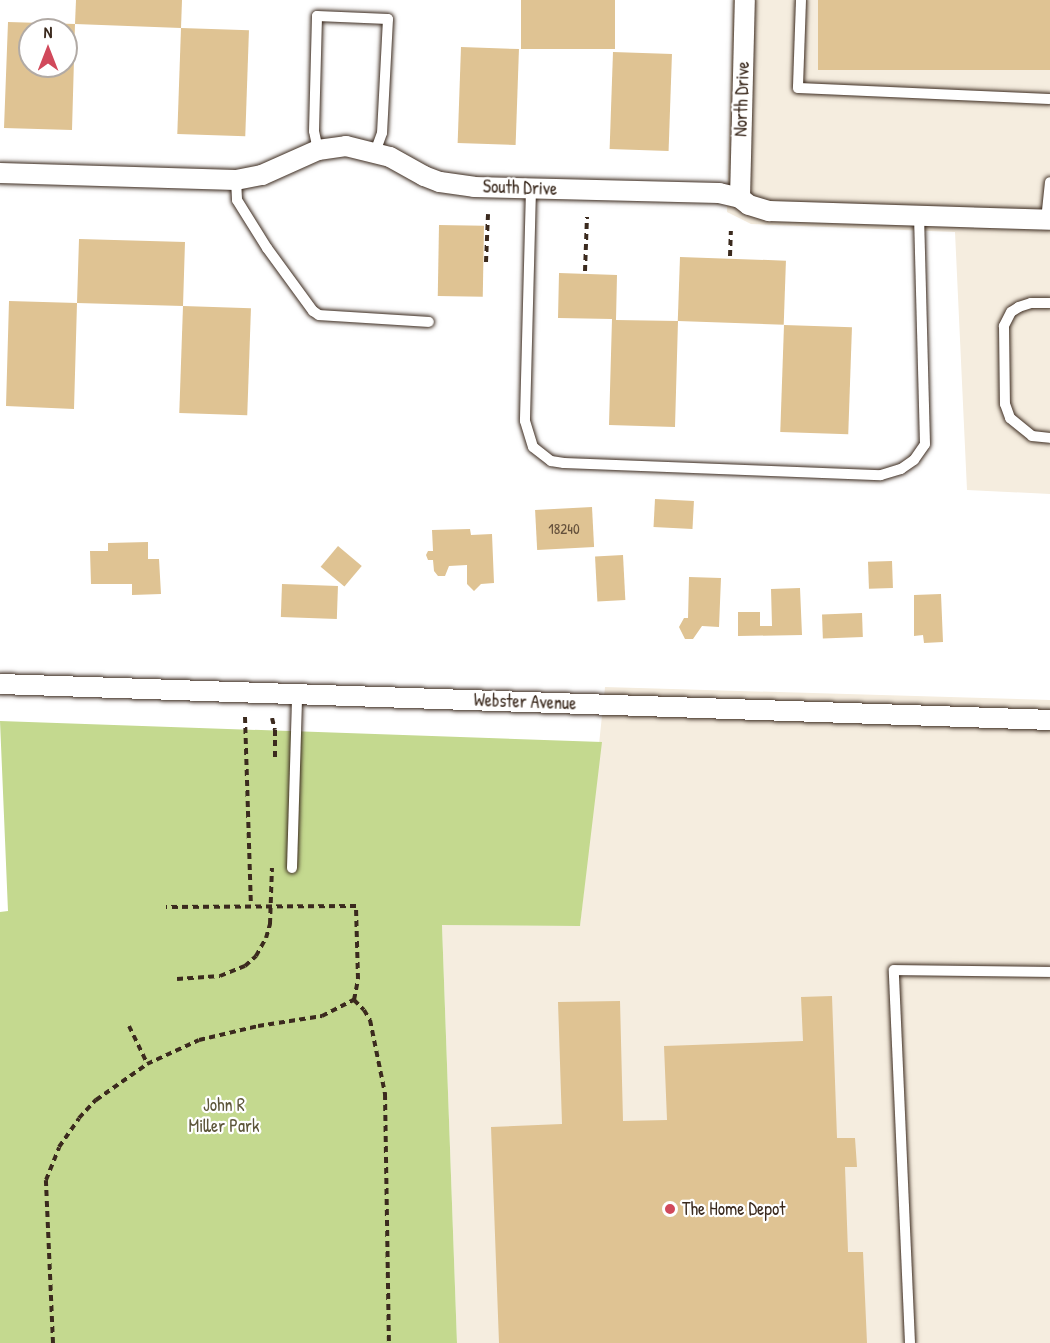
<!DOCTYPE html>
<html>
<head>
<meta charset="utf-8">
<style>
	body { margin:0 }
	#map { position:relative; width:1050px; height:1343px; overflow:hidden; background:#fff; font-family:"Patrick Hand",sans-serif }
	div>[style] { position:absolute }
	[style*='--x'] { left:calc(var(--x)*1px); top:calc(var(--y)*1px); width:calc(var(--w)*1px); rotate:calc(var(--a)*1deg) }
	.built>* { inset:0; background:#f5eddf }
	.green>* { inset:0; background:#c4d98f }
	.building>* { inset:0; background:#dfc393; transform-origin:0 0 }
	.path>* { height:4px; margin-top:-2px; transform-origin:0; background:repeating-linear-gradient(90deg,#3b2a1e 0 6px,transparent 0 10.5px) }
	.roads { filter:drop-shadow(0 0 2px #3b2a1e) drop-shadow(0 0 2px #3b2a1e) }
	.service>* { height:10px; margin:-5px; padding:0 5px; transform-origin:5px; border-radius:5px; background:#fff }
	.minor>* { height:20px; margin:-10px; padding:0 10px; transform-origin:10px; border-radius:10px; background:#fff }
	.dots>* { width:16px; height:16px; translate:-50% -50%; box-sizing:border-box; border:3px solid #fff; border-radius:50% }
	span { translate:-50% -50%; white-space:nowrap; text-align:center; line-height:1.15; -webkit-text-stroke:4.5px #fff; paint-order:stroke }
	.number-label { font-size:15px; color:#64503b }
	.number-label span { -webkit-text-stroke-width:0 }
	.street-label { font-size:18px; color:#3b2a1e }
	.park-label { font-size:18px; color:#5d563a }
	.poi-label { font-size:18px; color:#3b2a1e }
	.left { translate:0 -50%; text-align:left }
	.north { position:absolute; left:18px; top:18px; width:60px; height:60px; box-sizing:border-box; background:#fff; border:2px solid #b1aaa5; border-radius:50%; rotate:0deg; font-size:16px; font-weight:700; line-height:24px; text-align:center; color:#3b2a1e }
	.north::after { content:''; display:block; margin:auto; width:21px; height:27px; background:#d1495b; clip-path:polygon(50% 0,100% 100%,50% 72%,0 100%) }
</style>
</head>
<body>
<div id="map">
	<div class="built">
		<i style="clip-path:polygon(733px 0,1050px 0,1050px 494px,967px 490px,955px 232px,751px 224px,727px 212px)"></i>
		<i style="clip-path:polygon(605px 687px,1050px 700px,1050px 1343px,457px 1343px,442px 925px,580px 926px)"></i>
	</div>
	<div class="green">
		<i style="clip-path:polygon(0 721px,602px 742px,580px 926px,442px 925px,457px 1343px,0 1343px,0 912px,8px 911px)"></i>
	</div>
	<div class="building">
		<i style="clip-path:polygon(76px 0,182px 0,181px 28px,75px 24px)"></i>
		<i style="left:521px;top:0;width:94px;height:49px"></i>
		<i style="left:818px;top:0;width:232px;height:70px"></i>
		<i style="clip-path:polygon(evenodd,8px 22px,75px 24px,72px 130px,4px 128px,8px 22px,30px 30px,66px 30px,66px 66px,30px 66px,30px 30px)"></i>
		<i style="left:181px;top:28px;width:68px;height:106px;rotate:2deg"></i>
		<i style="left:461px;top:47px;width:58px;height:96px;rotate:2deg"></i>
		<i style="left:613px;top:52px;width:59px;height:97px;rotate:2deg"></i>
		<i style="left:439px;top:225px;width:45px;height:71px;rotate:1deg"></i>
		<i style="clip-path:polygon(79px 239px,185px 242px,183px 306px,77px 303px,74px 409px,6px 406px,9px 301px,77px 303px)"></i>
		<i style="left:680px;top:257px;width:106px;height:64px;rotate:2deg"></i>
		<i style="clip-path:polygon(559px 273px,617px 275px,616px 320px,678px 321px,675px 427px,609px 425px,612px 319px,558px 318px)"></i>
		<i style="left:183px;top:306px;width:68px;height:107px;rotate:2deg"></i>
		<i style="left:784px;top:325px;width:68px;height:107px;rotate:2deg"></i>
		<i style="left:655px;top:499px;width:39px;height:28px;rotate:3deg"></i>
		<i style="left:592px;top:507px;width:40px;height:57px;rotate:87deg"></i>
		<i style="clip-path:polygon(470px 529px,471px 535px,492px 534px,494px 583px,481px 584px,474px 591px,467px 584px,467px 565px,449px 566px,445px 576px,438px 576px,434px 571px,433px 560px,428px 560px,426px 555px,428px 551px,433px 551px,432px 530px)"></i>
		<i style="clip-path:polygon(148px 542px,148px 559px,159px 559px,161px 594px,132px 595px,132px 584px,91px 584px,90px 551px,108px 551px,108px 543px)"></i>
		<i style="left:338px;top:546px;width:31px;height:27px;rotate:40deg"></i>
		<i style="left:623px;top:555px;width:45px;height:28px;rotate:87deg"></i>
		<i style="left:892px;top:561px;width:27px;height:24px;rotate:88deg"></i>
		<i style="clip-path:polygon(689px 577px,721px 578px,719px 627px,702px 626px,693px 639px,685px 639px,679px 627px,684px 618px,688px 618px)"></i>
		<i style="left:282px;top:584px;width:56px;height:33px;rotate:2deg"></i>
		<i style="clip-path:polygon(800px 588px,802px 635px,738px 636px,738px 612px,760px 612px,760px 626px,772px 626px,771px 589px)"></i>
		<i style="clip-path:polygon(941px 594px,943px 642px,924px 643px,923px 635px,914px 636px,914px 595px)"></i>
		<i style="left:862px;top:613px;width:24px;height:40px;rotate:88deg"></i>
		<i style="clip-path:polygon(832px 996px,837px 1138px,855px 1138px,857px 1167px,845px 1167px,848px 1252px,863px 1252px,867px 1343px,499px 1343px,491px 1127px,562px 1124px,558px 1002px,620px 1001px,623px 1121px,667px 1120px,664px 1046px,803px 1041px,801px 997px)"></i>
	</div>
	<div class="path">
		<i style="--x:730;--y:256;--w:25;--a:-88"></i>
		<i style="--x:486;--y:262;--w:48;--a:-87.6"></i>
		<i style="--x:585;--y:271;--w:54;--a:-87.9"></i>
		<i style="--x:245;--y:717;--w:188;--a:88.2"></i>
		<i style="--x:272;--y:718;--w:12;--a:76"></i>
		<i style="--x:275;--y:730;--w:29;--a:90"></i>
		<i style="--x:177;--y:979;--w:43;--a:-4"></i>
		<i style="--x:220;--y:976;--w:27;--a:-22"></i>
		<i style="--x:245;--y:966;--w:15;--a:-42"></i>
		<i style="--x:256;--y:956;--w:21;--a:-61"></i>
		<i style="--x:266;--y:938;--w:15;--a:-74"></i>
		<i style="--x:270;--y:924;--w:56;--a:-88"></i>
		<i style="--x:354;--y:1000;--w:14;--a:45"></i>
		<i style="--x:364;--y:1010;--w:12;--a:59"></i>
		<i style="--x:370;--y:1020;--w:76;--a:78.5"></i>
		<i style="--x:385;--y:1094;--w:249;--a:89.1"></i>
		<i style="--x:129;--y:1026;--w:41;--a:64.1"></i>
		<i style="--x:53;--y:1343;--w:163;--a:-92.5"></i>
		<i style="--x:46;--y:1180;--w:35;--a:-68"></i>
		<i style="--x:59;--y:1147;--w:35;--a:-55"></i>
		<i style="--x:79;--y:1118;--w:25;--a:-47"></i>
		<i style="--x:96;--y:1100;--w:62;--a:-35.2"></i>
		<i style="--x:147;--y:1064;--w:57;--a:-24.8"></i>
		<i style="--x:199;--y:1040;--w:61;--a:-13.3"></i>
		<i style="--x:258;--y:1026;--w:65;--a:-8.9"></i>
		<i style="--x:322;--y:1016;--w:36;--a:-27"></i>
		<i style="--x:354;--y:1000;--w:21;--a:-79"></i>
		<i style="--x:358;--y:979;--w:73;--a:-91.6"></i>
		<i style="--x:356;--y:906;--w:190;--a:179.7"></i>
	</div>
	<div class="roads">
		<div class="service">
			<i style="--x:801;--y:0;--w:88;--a:92"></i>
			<i style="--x:798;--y:88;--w:252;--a:2.5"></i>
			<i style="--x:318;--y:150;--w:19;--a:-102"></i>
			<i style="--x:314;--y:131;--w:115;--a:-88.5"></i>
			<i style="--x:317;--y:16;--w:71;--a:2.4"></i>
			<i style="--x:388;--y:19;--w:114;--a:93"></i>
			<i style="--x:382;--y:133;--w:20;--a:110"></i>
			<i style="--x:236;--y:180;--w:20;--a:87"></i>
			<i style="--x:237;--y:200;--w:57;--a:58"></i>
			<i style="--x:267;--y:248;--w:78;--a:53.9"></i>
			<i style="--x:313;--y:311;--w:7;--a:34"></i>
			<i style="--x:319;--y:315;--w:110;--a:3.6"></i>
			<i style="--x:531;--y:189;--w:232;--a:91.5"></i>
			<i style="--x:525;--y:421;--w:27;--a:73"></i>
			<i style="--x:533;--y:447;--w:23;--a:38"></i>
			<i style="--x:551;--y:461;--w:13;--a:9"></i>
			<i style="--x:564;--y:463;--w:317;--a:2.2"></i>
			<i style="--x:881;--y:475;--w:21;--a:-17"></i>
			<i style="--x:901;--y:469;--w:16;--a:-35"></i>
			<i style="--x:914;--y:460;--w:19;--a:-55"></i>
			<i style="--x:925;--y:444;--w:228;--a:-91.5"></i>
			<i style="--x:1046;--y:220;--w:38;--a:-84"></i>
			<i style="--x:1050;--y:303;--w:19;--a:180"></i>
			<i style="--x:1031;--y:303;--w:13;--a:162"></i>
			<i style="--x:1019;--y:307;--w:9;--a:148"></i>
			<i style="--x:1011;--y:312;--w:16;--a:117"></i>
			<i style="--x:1004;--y:326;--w:78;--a:89.3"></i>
			<i style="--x:1005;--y:404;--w:15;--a:70"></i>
			<i style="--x:1010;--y:418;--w:28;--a:39"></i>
			<i style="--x:1032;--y:436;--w:18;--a:6"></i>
			<i style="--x:292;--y:868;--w:173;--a:-88.3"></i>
			<i style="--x:910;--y:1343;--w:373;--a:-92.5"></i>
			<i style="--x:894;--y:970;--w:156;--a:0.7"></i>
		</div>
		<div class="minor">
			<i style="--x:0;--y:173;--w:236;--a:1.7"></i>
			<i style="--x:236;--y:180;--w:26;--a:-11"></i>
			<i style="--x:262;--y:175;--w:61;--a:-24.1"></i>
			<i style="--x:318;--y:150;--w:28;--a:-8"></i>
			<i style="--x:346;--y:146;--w:45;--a:14"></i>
			<i style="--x:390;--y:157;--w:39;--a:29"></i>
			<i style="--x:424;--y:176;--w:17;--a:21"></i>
			<i style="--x:440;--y:182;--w:34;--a:8"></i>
			<i style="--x:474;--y:187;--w:245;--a:1.4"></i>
			<i style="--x:719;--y:193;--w:22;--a:13"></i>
			<i style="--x:740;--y:198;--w:11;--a:38"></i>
			<i style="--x:749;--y:205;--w:21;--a:17"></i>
			<i style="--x:769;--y:211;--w:281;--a:1.8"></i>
			<i style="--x:740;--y:198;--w:198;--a:-88.6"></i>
			<i style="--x:0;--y:684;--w:1051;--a:1.96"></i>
		</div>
	</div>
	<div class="dots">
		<i style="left:670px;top:1209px;background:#d1495b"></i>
	</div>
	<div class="number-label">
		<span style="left:564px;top:529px">18240</span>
	</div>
	<div class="street-label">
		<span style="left:742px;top:99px;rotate:-88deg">North Drive</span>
		<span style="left:520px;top:188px;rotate:2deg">South Drive</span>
		<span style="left:525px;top:702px;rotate:2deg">Webster Avenue</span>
	</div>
	<div class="park-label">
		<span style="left:224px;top:1116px">John R<br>Miller Park</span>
	</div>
	<div class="poi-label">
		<span class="left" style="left:682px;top:1209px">The Home Depot</span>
	</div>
	<div class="north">N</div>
</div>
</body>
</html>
